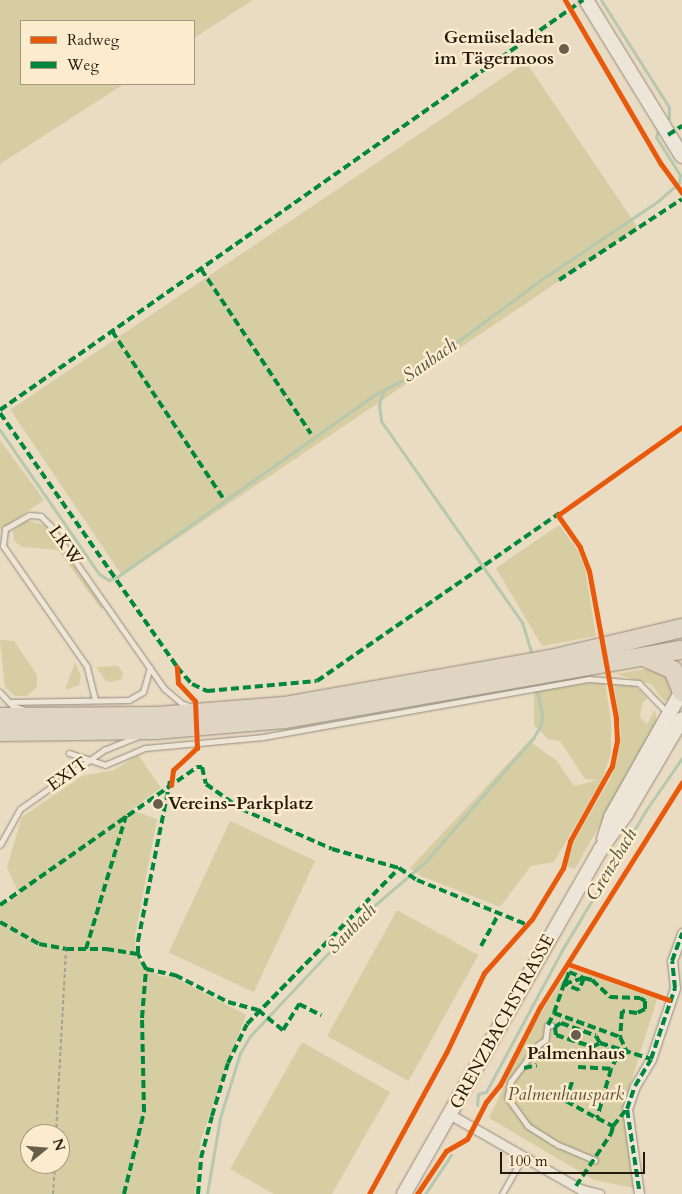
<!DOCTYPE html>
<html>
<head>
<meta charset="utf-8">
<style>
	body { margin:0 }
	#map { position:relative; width:682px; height:1194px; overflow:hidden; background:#eadcc2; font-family:Cardo,serif }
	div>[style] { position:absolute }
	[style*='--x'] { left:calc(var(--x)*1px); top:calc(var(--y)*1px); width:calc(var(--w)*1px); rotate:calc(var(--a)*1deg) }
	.green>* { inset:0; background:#d6cda2; transform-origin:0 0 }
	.stream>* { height:3px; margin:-1.5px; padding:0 1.5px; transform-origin:1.5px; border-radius:1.5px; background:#b6c8af }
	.path>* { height:2px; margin-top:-1px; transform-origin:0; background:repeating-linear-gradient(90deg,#a5a095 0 4px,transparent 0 6.5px) }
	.roads { filter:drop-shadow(0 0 1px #948b7c) drop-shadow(0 0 1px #948b7c) }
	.lane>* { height:4.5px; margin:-2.25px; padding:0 2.25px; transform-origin:2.25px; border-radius:2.25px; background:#ede5d8 }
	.street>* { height:9px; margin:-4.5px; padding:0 4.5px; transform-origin:4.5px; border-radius:4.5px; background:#ede5d8 }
	.secondary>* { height:14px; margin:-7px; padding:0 7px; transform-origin:7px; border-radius:7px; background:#ede5d8 }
	.highway>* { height:18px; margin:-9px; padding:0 9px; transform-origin:9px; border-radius:9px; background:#e0d5c3 }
	.quiet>* { height:4px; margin-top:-2px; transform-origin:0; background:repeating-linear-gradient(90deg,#00873e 0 8px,transparent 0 12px) }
	.cycleway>* { height:5px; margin:-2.5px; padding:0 2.5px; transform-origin:2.5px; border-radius:2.5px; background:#e8590c }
	.dots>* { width:14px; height:14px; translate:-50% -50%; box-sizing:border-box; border:2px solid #fceccd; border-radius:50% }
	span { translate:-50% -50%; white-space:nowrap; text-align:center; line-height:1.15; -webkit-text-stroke:5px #fceccd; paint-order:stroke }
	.poi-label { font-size:18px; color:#221a0e; font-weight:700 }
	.right { translate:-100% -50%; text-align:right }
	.left { translate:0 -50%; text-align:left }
	.street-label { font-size:18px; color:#221a0e }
	.park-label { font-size:18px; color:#5b5438; font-style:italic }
	.water-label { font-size:19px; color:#4e5444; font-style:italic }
	.legend { position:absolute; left:20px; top:20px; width:175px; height:65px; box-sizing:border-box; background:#fceccd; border:1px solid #a59881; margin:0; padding:6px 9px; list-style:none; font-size:15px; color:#221a0e }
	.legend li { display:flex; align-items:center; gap:10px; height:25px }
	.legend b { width:25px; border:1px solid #a59881 }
	.north { position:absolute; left:20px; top:1124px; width:50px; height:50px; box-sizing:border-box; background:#fceccd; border:1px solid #a59881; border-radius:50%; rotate:73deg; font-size:14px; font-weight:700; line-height:20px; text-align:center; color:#221a0e }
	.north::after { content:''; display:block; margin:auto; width:18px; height:22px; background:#685e4d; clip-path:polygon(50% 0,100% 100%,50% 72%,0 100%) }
	.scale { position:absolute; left:500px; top:1152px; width:145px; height:22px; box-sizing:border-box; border:2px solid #221a0e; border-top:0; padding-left:6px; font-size:15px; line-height:18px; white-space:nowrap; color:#221a0e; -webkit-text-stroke:4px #fceccd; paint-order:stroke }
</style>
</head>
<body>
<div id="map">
	<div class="green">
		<i style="clip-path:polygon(0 0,253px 0,194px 38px,194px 21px,21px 21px,21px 84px,124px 84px,0 164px)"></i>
		<i style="left:526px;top:62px;width:200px;height:622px;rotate:56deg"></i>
		<i style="clip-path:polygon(0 440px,44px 500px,0 530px)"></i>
		<i style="clip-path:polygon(27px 520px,47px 526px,103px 607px,101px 609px,58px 550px,23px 547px,14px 541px,13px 530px)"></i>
		<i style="clip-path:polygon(559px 525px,577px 549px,585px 568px,596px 636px,542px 646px,496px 568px)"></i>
		<i style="clip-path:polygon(0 640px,14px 641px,37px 675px,37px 687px,27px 696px,15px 696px,5px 687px)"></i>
		<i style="clip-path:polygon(75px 662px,81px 676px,79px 685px,65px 690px)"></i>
		<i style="clip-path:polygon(118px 666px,123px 673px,122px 679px,111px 682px,106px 681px,96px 667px)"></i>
		<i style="clip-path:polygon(658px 667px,675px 687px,670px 699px,664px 701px,651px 684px,616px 674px)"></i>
		<i style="clip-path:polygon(587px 683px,605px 683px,611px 720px,611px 753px,603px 778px,554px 862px,531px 866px,500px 907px,421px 876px,410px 868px,529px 741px,557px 761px,574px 786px,598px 780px,585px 779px,560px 741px,548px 739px,534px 725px,534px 692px)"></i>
		<i style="clip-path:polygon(614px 684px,631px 685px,641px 691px,647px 699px,642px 703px,640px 718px,647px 724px,655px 710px,657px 723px,575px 869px,566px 866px,575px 840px,611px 777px,617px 760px,621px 733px)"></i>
		<i style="clip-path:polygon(evenodd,138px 755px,161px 788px,131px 810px,157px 819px,135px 936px,136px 957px,159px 976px,174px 977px,246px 1015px,201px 1139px,195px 1194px,0 1194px,0 908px,19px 894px,7px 867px,22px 817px,82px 776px,114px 770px,138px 755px,30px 1134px,60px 1134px,60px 1164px,30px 1164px,30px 1134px)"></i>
		<i style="left:230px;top:821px;width:94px;height:145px;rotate:25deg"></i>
		<i style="left:397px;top:910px;width:93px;height:144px;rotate:29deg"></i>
		<i style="clip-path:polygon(570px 968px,657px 999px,624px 1105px,639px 1189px,594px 1180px,489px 1118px,532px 1027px)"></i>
		<i style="clip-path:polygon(302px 1042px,390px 1092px,332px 1194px,274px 1194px,230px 1169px)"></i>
	</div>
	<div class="stream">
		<i style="--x:601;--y:0;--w:127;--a:57.6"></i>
		<i style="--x:669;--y:107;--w:11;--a:90"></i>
		<i style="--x:383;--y:392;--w:13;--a:108"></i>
		<i style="--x:379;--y:404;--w:17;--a:83"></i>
		<i style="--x:381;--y:421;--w:246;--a:55"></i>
		<i style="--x:522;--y:622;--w:34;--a:73"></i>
		<i style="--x:0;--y:430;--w:175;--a:55.5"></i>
		<i style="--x:99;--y:574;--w:12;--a:31"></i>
		<i style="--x:109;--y:580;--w:9;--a:-21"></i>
		<i style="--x:117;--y:577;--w:315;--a:-35.3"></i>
		<i style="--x:374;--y:395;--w:42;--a:-27.2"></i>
		<i style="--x:411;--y:376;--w:167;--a:-36.5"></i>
		<i style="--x:545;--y:277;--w:136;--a:-33.9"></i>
		<i style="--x:658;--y:201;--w:28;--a:-41"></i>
		<i style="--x:679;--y:183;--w:8;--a:-83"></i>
		<i style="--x:680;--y:175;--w:45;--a:-122.3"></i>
		<i style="--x:656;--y:137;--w:6;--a:-72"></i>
		<i style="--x:477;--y:1105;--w:11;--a:-85"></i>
		<i style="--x:478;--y:1094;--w:8;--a:-14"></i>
		<i style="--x:486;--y:1092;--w:161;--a:-61.8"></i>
		<i style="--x:562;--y:950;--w:163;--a:-59"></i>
		<i style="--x:646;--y:810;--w:63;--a:-55.3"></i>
		<i style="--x:207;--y:1194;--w:77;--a:-80.3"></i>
		<i style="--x:220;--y:1118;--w:68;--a:-72.9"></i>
		<i style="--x:240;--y:1053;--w:21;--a:-59"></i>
		<i style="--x:251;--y:1035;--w:172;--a:-46.7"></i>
		<i style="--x:369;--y:910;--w:74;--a:-40.6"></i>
		<i style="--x:425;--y:862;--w:166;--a:-48.9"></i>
		<i style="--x:534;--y:737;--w:15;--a:-62"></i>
		<i style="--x:541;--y:724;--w:11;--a:-85"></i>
		<i style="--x:542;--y:713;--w:22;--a:-103"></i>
		<i style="--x:425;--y:1194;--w:47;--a:-56.3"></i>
	</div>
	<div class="path">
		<i style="--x:565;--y:0;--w:190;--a:59.7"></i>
		<i style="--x:661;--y:164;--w:36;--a:54"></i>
		<i style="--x:56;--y:1134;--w:185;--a:-86.9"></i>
		<i style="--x:53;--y:1194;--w:30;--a:-86"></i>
	</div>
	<div class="roads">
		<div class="lane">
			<i style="--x:0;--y:692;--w:19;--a:47"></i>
			<i style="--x:13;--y:706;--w:10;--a:17"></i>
			<i style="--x:95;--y:700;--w:34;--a:-104"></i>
			<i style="--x:87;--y:667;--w:147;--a:-124.8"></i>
			<i style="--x:3;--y:546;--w:17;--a:-83"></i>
			<i style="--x:5;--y:529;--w:28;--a:-30"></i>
			<i style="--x:29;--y:515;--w:12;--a:5"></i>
			<i style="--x:41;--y:516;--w:13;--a:45"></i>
			<i style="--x:50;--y:525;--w:200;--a:55"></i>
			<i style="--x:165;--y:689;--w:23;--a:40"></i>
			<i style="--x:183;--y:704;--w:7;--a:16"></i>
			<i style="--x:9;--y:702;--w:120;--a:-1"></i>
			<i style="--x:129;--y:700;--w:16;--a:-30"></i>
			<i style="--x:143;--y:692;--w:25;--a:-74"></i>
			<i style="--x:69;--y:753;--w:38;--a:18"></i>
			<i style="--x:105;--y:765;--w:43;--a:-23"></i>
			<i style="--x:145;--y:748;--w:119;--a:-5.3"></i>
			<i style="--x:263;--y:737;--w:331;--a:-10.1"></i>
			<i style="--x:589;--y:679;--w:50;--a:4.6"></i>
			<i style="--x:639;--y:683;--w:40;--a:46"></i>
			<i style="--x:0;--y:845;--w:41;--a:-60.9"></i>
			<i style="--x:20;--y:809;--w:103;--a:-35.1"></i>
			<i style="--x:104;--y:750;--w:35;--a:-22"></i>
			<i style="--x:552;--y:1026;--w:4;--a:-166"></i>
			<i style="--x:548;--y:1025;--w:15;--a:98"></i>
			<i style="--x:546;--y:1040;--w:9;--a:144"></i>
			<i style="--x:539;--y:1045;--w:46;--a:127.1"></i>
			<i style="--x:511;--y:1082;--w:16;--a:101"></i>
			<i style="--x:508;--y:1098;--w:34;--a:54"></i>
			<i style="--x:528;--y:1126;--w:36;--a:32"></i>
			<i style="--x:559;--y:1145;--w:39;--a:23"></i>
			<i style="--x:502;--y:1194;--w:43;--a:-60.4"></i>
		</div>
		<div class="street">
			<i style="--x:451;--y:1115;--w:149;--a:29.8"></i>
			<i style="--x:580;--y:1189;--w:20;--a:15"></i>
			<i style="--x:639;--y:1194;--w:86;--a:-98"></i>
			<i style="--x:627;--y:1109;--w:24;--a:-71"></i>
			<i style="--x:635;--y:1086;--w:31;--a:-59"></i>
			<i style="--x:651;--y:1059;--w:75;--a:-71.3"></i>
			<i style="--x:675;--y:988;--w:27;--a:-96"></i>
			<i style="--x:672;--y:961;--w:30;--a:-70"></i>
		</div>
		<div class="secondary">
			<i style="--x:586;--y:0;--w:183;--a:58.4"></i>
			<i style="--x:604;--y:839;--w:23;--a:-72"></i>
			<i style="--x:611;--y:817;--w:145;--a:-60.6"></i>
			<i style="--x:404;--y:1194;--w:396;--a:-60.3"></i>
			<i style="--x:600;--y:850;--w:44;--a:-54.2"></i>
			<i style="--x:626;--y:814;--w:110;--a:-59.5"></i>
		</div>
		<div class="highway">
			<i style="--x:644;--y:657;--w:32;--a:24"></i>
			<i style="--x:673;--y:670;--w:24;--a:68"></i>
			<i style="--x:0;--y:717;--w:157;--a:-0.4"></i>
			<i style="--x:157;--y:716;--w:127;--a:-4.5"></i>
			<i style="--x:284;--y:706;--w:271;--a:-10"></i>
			<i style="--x:551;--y:659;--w:135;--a:-13.3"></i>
			<i style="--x:0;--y:732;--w:156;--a:-0.7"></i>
			<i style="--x:156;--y:730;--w:129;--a:-4.9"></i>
			<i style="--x:285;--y:719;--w:403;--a:-9.9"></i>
		</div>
	</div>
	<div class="quiet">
		<i style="--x:668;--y:135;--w:17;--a:-33"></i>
		<i style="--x:201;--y:269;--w:198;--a:56.3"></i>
		<i style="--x:559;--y:280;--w:147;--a:-33.4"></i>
		<i style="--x:112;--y:331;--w:201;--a:56.4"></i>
		<i style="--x:0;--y:410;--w:713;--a:-35.12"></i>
		<i style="--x:0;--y:413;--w:310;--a:55.1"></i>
		<i style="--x:177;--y:667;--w:23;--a:49"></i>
		<i style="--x:192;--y:684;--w:17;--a:25"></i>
		<i style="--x:207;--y:691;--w:110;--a:-5.2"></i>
		<i style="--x:317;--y:681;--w:295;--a:-34.7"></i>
		<i style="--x:0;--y:905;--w:241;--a:-35"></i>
		<i style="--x:197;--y:767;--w:5;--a:0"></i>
		<i style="--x:202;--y:767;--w:17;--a:77"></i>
		<i style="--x:206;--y:784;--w:43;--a:35.5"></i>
		<i style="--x:241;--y:809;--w:99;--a:23.7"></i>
		<i style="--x:332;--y:849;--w:70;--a:15.8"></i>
		<i style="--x:0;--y:922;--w:45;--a:29.4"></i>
		<i style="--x:39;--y:944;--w:27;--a:10"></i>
		<i style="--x:66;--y:949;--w:40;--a:0"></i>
		<i style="--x:106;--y:949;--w:32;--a:9"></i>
		<i style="--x:481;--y:946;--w:38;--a:-61"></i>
		<i style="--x:86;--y:949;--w:139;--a:-73.3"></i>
		<i style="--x:146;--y:969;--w:30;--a:12"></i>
		<i style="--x:175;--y:975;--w:59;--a:27"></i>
		<i style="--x:228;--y:1002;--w:31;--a:15"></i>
		<i style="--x:258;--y:1010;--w:32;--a:39"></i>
		<i style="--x:283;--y:1030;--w:31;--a:-58"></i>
		<i style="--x:299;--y:1004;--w:25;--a:27"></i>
		<i style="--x:564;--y:984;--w:21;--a:-17"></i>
		<i style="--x:584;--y:978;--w:8;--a:14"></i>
		<i style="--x:592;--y:980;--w:25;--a:43"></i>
		<i style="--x:610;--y:997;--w:30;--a:2"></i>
		<i style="--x:640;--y:998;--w:6;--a:31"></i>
		<i style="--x:645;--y:1001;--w:8;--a:90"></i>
		<i style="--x:645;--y:1009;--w:9;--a:153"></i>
		<i style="--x:637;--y:1013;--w:15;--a:-172"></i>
		<i style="--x:622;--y:1011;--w:26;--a:94"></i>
		<i style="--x:554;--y:1013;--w:31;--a:-71"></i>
		<i style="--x:564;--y:984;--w:7;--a:-63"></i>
		<i style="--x:567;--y:978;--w:6;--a:-72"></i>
		<i style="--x:569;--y:972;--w:16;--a:22"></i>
		<i style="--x:584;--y:978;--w:13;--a:113"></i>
		<i style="--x:579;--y:990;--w:16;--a:-158"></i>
		<i style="--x:548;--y:1025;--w:13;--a:-63"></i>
		<i style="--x:554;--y:1013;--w:70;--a:20"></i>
		<i style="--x:620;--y:1037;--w:17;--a:65"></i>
		<i style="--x:627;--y:1052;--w:11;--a:153"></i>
		<i style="--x:617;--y:1057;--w:13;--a:117"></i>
		<i style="--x:611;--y:1069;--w:51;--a:105.9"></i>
		<i style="--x:597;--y:1118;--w:18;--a:27"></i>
		<i style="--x:555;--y:1027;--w:7;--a:-34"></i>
		<i style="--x:561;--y:1023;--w:37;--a:20"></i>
		<i style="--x:596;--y:1036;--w:8;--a:60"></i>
		<i style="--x:600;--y:1043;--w:53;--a:17.4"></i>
		<i style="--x:555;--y:1027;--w:8;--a:83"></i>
		<i style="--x:556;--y:1035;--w:38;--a:18"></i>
		<i style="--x:592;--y:1047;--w:9;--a:-27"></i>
		<i style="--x:578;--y:1067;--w:33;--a:3"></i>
		<i style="--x:524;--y:1068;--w:13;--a:-13"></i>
		<i style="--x:572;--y:1082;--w:20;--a:108"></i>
		<i style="--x:566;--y:1101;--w:35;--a:29"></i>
		<i style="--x:576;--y:1186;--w:63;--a:-56.1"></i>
		<i style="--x:611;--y:1134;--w:8;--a:-76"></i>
		<i style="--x:613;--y:1126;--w:22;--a:-51"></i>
		<i style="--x:639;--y:1189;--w:81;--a:-98.5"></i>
		<i style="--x:627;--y:1109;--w:24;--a:-71"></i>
		<i style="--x:635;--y:1086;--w:31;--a:-59"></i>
		<i style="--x:651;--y:1059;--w:75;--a:-71.3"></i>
		<i style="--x:675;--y:988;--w:27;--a:-96"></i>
		<i style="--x:672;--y:961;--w:30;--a:-70"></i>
		<i style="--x:124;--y:1194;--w:84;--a:-76.3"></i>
		<i style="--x:144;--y:1112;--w:94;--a:-91.2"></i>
		<i style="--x:142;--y:1018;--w:49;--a:-85.3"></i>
		<i style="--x:146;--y:969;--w:17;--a:-118"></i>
		<i style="--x:138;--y:954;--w:13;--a:-90"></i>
		<i style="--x:138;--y:941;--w:163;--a:-78.7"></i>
		<i style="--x:198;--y:1194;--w:36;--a:-85"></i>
		<i style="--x:201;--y:1158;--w:43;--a:-75.3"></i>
		<i style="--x:212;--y:1116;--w:55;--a:-73.2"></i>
		<i style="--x:228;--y:1063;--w:43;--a:-64"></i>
		<i style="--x:247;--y:1024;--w:218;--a:-45.7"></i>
		<i style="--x:399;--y:868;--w:22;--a:34"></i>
		<i style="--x:417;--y:880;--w:120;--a:22.1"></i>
	</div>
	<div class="cycleway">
		<i style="--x:565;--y:0;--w:190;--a:59.7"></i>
		<i style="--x:661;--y:164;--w:36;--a:54"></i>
		<i style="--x:171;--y:785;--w:15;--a:-82"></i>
		<i style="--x:173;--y:770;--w:33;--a:-43"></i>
		<i style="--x:197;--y:748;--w:47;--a:-92.4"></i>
		<i style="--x:195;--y:701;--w:25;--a:-133"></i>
		<i style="--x:178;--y:683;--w:16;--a:-94"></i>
		<i style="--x:568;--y:964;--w:107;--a:19.6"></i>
		<i style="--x:369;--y:1194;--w:161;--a:-61.4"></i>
		<i style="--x:446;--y:1053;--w:89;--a:-64.6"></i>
		<i style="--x:484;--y:973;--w:72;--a:-48.4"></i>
		<i style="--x:532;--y:919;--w:60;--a:-58.7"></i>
		<i style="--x:563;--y:868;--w:28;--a:-75"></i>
		<i style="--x:570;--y:841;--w:86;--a:-60.8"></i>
		<i style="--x:612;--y:766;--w:26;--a:-79"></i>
		<i style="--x:617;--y:740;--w:22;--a:-93"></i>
		<i style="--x:616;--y:718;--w:149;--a:-100.4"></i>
		<i style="--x:589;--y:571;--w:26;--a:-111"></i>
		<i style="--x:580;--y:547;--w:39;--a:-125"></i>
		<i style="--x:558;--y:515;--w:152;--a:-35.4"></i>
		<i style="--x:417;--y:1194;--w:52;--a:-56"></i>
		<i style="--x:446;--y:1151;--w:24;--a:-30"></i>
		<i style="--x:467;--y:1139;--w:42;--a:-62.8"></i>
		<i style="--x:486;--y:1102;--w:22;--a:-51"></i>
		<i style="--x:500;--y:1085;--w:88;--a:-62.9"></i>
		<i style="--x:540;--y:1007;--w:266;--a:-57.7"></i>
	</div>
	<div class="dots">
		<i style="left:564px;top:49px;background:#685e4d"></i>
		<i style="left:158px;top:804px;background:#685e4d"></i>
		<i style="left:576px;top:1035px;background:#685e4d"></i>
	</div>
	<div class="poi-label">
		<span class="right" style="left:554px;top:49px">Gemüseladen<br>im Tägermoos</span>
		<span class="left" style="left:168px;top:804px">Vereins-Parkplatz</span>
		<span style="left:576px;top:1054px">Palmenhaus</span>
	</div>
	<div class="street-label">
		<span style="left:65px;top:546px;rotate:54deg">LKW</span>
		<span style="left:68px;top:775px;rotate:-35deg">EXIT</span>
		<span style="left:503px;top:1022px;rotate:-61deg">GRENZBACHSTRASSE</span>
	</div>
	<div class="park-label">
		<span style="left:566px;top:1095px">Palmenhauspark</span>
	</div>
	<div class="water-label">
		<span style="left:430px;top:361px;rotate:-35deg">Saubach</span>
		<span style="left:612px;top:865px;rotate:-59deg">Grenzbach</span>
		<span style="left:352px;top:929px;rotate:-46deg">Saubach</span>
	</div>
	<ul class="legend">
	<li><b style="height:6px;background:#e8590c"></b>Radweg</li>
	<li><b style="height:6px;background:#00873e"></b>Weg</li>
	</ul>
	<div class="north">N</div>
	<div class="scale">100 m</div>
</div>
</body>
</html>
